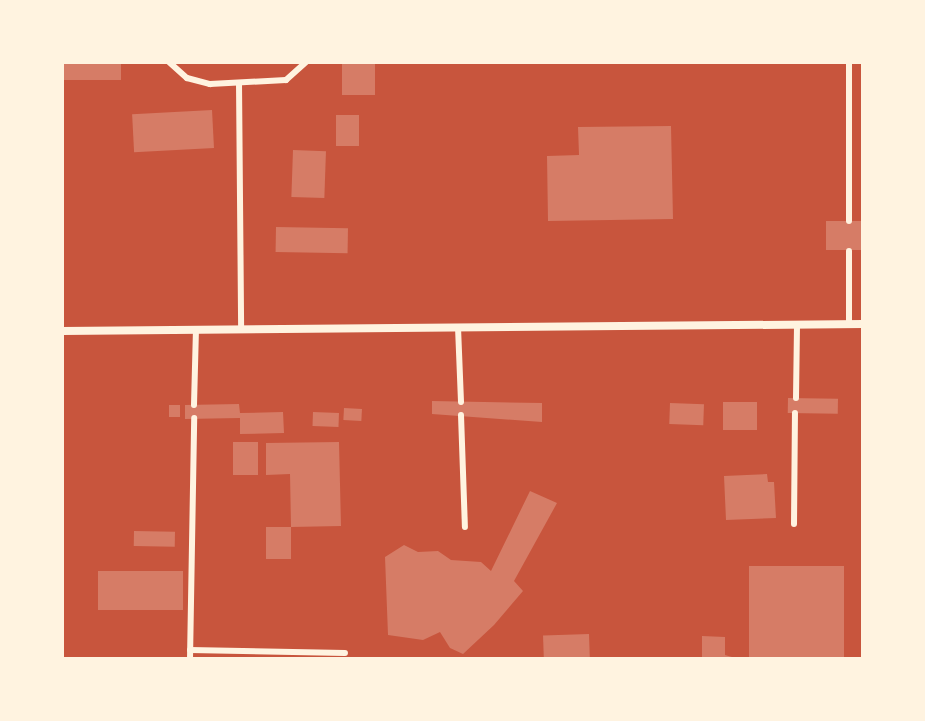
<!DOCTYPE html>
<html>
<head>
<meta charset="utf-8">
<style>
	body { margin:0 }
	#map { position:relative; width:925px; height:721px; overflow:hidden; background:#c8553d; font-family:"Archivo Narrow",sans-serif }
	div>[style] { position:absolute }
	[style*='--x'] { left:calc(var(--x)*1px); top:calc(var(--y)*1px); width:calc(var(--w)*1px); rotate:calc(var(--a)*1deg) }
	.building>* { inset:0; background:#d67c66; transform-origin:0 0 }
	.service>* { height:6px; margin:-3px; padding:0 3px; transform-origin:3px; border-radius:3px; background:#fff3e0 }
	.minor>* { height:8px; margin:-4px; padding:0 4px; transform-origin:4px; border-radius:4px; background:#fff3e0 }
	span { translate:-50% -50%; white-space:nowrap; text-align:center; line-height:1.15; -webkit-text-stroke:6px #fff3e0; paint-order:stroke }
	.frame { position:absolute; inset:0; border:64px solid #fff3e0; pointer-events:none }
</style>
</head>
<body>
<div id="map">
	<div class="building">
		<i style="left:64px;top:62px;width:57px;height:18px"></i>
		<i style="left:342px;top:62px;width:33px;height:33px"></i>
		<i style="left:212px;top:110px;width:38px;height:80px;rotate:87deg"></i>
		<i style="left:336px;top:115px;width:23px;height:31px"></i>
		<i style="clip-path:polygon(671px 126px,673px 219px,548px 221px,547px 156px,579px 155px,578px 127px)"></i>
		<i style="left:293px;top:150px;width:33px;height:47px;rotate:2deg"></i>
		<i style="left:863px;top:221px;width:29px;height:37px;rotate:90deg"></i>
		<i style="left:276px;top:227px;width:72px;height:25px;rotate:1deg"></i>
		<i style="left:788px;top:398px;width:50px;height:15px;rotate:1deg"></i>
		<i style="clip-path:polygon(432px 401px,542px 403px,542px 422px,432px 414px)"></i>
		<i style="left:757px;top:402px;width:28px;height:34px;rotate:90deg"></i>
		<i style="left:670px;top:403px;width:34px;height:21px;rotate:2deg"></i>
		<i style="clip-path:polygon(239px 404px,240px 413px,283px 412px,284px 433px,240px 434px,240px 418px,185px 419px,185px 405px)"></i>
		<i style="left:169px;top:405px;width:11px;height:12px"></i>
		<i style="left:344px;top:408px;width:18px;height:12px;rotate:3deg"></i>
		<i style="left:313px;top:412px;width:26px;height:14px;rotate:2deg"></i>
		<i style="left:233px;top:442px;width:25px;height:33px"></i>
		<i style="clip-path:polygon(339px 442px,341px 526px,291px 527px,290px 474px,266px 475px,266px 443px)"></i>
		<i style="clip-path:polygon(767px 474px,768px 482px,774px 482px,776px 518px,726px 520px,724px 476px)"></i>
		<i style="clip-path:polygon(530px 491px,557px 503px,514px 581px,523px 591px,494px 625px,463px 654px,450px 648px,440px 632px,423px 640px,388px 635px,385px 557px,404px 545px,418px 552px,438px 551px,451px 560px,481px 562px,491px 571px)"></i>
		<i style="left:266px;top:527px;width:25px;height:32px"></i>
		<i style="left:134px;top:531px;width:41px;height:15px;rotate:1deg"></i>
		<i style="left:749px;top:566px;width:95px;height:91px"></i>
		<i style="left:98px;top:571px;width:85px;height:39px"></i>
		<i style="left:589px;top:634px;width:25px;height:46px;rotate:88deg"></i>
		<i style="clip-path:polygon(702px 636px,725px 637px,725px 655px,739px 659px,702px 659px)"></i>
	</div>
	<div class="service">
		<i style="--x:169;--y:62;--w:24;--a:42"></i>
		<i style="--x:187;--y:78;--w:24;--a:15"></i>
		<i style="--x:210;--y:84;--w:76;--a:-3"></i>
		<i style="--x:286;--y:80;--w:27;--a:-42"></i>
		<i style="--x:849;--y:62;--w:159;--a:90"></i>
		<i style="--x:239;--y:83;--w:246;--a:89.5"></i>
		<i style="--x:849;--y:251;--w:73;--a:90"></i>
		<i style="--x:458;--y:327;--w:75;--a:87.7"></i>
		<i style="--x:796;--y:398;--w:74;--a:-89.2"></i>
		<i style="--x:194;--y:405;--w:75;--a:-88.5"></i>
		<i style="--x:461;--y:415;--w:112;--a:88"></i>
		<i style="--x:794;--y:524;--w:111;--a:-89.5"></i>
		<i style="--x:190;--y:650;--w:155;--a:1.1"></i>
		<i style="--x:190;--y:659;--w:241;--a:-89"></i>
	</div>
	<div class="minor">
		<i style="--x:62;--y:331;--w:801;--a:-0.5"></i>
	</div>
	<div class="frame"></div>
</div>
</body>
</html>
